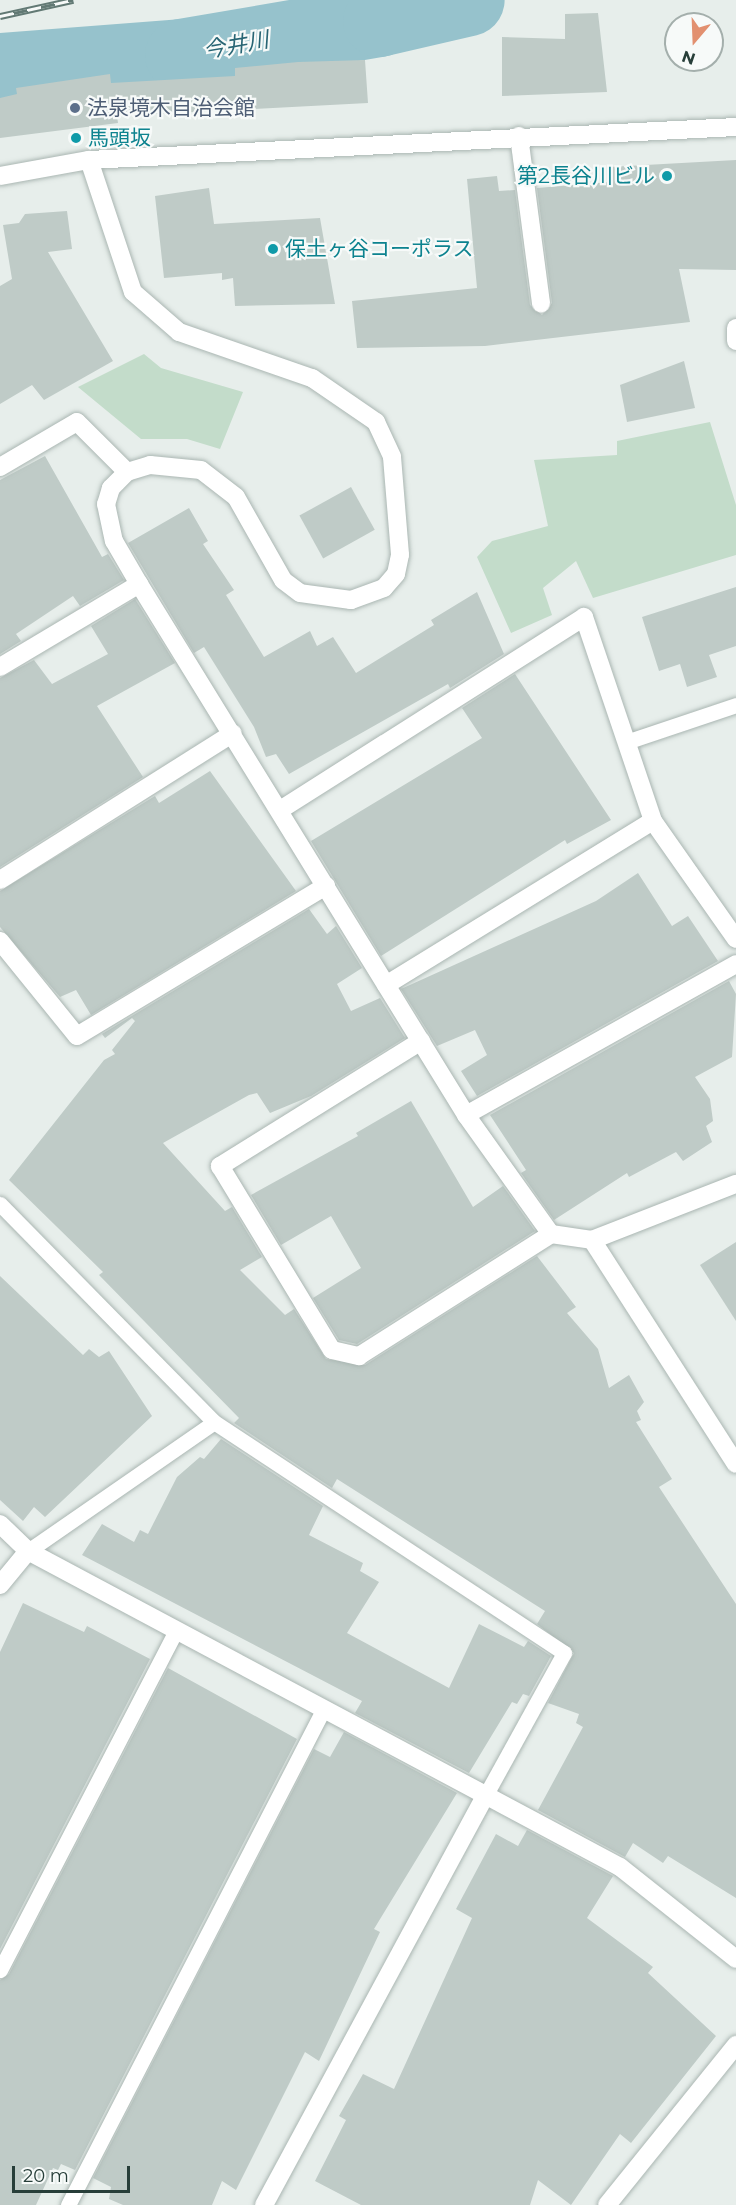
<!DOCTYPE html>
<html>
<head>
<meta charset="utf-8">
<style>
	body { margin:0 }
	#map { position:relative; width:736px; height:2205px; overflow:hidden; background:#e7eeeb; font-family:Montserrat,"Noto Sans JP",sans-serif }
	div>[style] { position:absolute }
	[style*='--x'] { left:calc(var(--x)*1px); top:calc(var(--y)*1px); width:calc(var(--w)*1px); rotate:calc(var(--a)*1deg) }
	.green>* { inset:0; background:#c3dcca }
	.river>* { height:72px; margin:-36px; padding:0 36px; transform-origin:36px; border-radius:36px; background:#96c2cc }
	.building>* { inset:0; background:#bfcbc7; transform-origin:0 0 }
	.roads { filter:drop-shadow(0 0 2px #aab6b2) drop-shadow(0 0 2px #aab6b2) }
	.lane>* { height:15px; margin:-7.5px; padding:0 7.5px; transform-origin:7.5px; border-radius:7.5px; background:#fff }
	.street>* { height:18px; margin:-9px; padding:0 9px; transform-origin:9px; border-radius:9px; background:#fff }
	.secondary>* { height:18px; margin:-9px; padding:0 9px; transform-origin:9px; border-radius:9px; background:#fff }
	.rail>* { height:7px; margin-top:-3.5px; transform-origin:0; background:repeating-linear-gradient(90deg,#f7faf9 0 14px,#627974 0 28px); box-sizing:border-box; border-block:2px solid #627974 }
	.dots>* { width:16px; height:16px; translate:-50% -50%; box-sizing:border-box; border:3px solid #f7faf9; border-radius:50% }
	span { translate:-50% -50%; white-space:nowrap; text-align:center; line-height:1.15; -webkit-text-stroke:4.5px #f7faf9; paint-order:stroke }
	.service-label { font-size:21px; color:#4e5e75 }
	.left { translate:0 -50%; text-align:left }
	.culture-label { font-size:21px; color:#0d838f }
	.right { translate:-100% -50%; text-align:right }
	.water-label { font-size:22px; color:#286574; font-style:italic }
	.north { position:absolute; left:664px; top:12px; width:60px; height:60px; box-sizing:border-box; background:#f7faf9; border:2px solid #a4afac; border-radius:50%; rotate:199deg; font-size:16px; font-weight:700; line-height:24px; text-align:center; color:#273e39 }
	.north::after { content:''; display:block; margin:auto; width:21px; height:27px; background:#e29070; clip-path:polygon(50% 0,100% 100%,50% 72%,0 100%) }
	.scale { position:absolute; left:12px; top:2166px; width:118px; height:27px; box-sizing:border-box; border:3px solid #273e39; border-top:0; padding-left:8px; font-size:18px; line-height:21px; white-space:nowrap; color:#273e39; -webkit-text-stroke:4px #f7faf9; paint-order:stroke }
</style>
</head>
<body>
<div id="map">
	<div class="green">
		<i style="clip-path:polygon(144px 354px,161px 368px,243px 392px,220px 449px,187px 439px,141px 439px,78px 387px)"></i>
		<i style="clip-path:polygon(710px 422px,736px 505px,736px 555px,593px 598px,576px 561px,543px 588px,552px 615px,511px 633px,477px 557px,492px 541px,548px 526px,534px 460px,617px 455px,617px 441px)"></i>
	</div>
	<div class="river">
		<i style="--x:0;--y:69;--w:182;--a:-4.4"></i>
		<i style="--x:181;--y:55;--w:201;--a:-9.7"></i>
		<i style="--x:379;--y:21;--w:92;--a:-13.1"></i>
	</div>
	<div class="building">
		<i style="clip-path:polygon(598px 13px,607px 92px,502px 96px,502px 37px,565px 39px,565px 14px)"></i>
		<i style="clip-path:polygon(365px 60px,368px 103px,117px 116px,118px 123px,0 138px,0 98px,17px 94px,16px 88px,110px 74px,111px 83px,235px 76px,235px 68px,298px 62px)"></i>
		<i style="clip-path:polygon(736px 160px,736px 270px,679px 269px,690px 322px,485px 346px,357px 348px,352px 301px,477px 288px,467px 179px,497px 176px,499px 191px,515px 190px,530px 305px,542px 315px,552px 303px,537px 188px,610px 182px,609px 167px)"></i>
		<i style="clip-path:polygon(209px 188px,214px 224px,320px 218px,335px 304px,235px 306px,233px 278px,222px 280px,222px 273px,164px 278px,155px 196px)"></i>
		<i style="clip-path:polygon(67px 211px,72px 249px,48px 252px,113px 361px,44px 400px,32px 385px,0 404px,0 286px,12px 279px,3px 225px,19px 223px,25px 214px)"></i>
		<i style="clip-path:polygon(684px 361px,695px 408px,627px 422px,620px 385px)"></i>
		<i style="clip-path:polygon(45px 456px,102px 557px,108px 554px,124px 580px,80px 606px,73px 596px,16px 634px,21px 641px,0 654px,0 480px)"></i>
		<i style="left:351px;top:487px;width:49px;height:59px;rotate:61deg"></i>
		<i style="clip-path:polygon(189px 508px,208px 541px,203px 544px,234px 590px,226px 595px,264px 657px,310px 631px,317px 646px,333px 637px,356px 673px,434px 625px,431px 620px,477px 592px,504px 654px,450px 688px,448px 684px,289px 774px,276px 754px,266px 757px,254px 727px,204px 647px,194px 653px,128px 543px)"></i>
		<i style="clip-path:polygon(736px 587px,736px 646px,709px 655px,717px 677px,687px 687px,680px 664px,659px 671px,642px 617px)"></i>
		<i style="clip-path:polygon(135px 599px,175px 663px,97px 706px,143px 777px,0 867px,0 678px,34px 660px,52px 684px,108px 654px,91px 626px)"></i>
		<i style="clip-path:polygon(515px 674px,611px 820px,567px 844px,565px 840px,381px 956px,311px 841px,482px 738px,462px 708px)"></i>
		<i style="clip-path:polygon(210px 771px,296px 891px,91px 1015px,76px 990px,60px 997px,0 927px,0 891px,155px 796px,159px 803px)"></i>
		<i style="clip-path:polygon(638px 873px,672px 926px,688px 916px,718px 961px,477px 1096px,461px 1071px,487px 1055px,475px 1030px,437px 1046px,401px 989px,596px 901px)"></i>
		<i style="clip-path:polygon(309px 909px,327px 934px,336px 926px,362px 968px,337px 984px,351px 1011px,380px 998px,405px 1038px,311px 1096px,270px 1113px,257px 1093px,249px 1095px,163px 1143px,225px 1211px,232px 1207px,262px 1257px,240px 1270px,285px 1315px,294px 1309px,326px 1359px,365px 1365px,537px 1256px,576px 1307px,567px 1313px,598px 1349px,609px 1388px,629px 1375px,644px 1402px,637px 1411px,641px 1420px,636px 1422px,672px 1479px,659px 1487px,736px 1604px,736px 1898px,668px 1856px,663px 1863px,633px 1843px,625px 1857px,538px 1810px,583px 1727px,576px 1723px,579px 1714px,548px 1703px,574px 1653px,537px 1624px,545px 1611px,337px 1479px,332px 1488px,234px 1423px,239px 1418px,99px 1275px,103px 1272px,9px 1180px,104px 1060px,115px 1054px,112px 1050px,135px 1021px,132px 1018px,105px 1038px,102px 1034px)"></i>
		<i style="clip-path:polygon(729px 981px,736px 994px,732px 1057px,695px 1077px,710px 1099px,713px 1121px,706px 1126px,712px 1142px,683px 1161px,676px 1152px,629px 1177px,627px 1173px,554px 1220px,521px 1173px,526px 1170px,490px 1115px)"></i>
		<i style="clip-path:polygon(411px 1101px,473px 1207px,503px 1186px,535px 1231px,357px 1344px,339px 1340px,313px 1298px,361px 1268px,331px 1216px,281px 1245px,251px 1195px,358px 1136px,356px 1133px)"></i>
		<i style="clip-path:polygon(736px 1242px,736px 1321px,700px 1265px)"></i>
		<i style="clip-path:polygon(0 1276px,83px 1355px,89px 1349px,99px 1357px,109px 1351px,152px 1416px,45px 1517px,34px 1507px,23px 1521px,0 1500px)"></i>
		<i style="clip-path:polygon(221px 1439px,323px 1506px,309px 1535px,363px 1563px,360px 1571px,379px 1582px,347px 1633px,449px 1688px,479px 1624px,524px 1647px,528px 1641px,551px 1656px,529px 1696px,523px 1694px,517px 1704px,512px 1702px,469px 1773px,355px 1713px,362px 1701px,82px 1555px,102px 1524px,134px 1542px,140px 1530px,148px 1534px,177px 1477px,200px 1457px,204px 1459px)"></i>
		<i style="clip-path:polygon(23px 1603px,84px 1632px,87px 1626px,150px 1659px,0 1949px,0 1652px)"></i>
		<i style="clip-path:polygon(168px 1668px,297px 1739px,75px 2170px,61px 2164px,58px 2170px,53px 2168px,36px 2205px,0 2205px,0 1980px,9px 1974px)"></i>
		<i style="clip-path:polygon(344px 1732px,457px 1793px,374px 1929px,380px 1932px,319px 2061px,305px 2052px,236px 2190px,222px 2181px,212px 2205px,123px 2205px,109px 2199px,111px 2187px,93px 2178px,314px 1749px,330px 1757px)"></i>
		<i style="clip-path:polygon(527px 1830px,613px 1876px,587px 1918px,653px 1967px,648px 1973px,716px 2036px,631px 2143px,620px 2134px,571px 2205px,538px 2180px,530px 2205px,361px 2205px,315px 2181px,346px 2120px,339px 2116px,363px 2074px,394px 2089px,472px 1918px,456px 1909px,496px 1834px,518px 1846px)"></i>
	</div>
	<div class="roads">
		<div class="lane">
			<i style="--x:629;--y:741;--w:113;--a:-18.6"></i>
			<i style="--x:0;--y:1204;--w:305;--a:45.5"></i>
			<i style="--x:214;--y:1422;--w:419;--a:33.4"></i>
			<i style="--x:564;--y:1653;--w:166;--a:118.9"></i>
			<i style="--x:28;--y:1551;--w:226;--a:-34.7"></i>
			<i style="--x:0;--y:1970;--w:382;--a:-62.6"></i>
			<i style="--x:68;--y:2205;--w:557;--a:-62.74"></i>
		</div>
		<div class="street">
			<i style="--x:519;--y:136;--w:169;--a:82.5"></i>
			<i style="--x:89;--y:160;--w:139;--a:71.6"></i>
			<i style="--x:133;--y:292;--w:61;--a:41"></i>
			<i style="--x:179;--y:332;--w:141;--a:19.1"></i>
			<i style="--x:312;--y:378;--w:78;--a:34.5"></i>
			<i style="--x:376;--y:422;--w:38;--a:65"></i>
			<i style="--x:392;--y:457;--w:98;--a:85.3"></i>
			<i style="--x:400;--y:555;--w:19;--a:102"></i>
			<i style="--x:396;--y:574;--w:18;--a:131"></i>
			<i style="--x:384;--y:588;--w:35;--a:160"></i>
			<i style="--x:351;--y:600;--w:51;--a:-172.2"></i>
			<i style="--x:300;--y:593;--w:21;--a:-143"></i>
			<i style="--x:283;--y:580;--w:95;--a:-119.5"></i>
			<i style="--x:236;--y:497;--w:44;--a:-142.4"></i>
			<i style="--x:201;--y:470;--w:51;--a:-174.4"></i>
			<i style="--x:150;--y:465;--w:24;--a:163"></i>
			<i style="--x:127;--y:472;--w:23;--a:135"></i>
			<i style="--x:111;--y:488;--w:17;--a:107"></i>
			<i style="--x:106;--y:504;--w:38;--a:78"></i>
			<i style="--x:114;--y:541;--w:50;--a:59.8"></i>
			<i style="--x:139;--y:584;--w:624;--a:58.37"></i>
			<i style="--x:466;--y:1115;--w:146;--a:54.5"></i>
			<i style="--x:551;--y:1234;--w:41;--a:8.3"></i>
			<i style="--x:592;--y:1240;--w:155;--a:-21.3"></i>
			<i style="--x:736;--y:328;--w:13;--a:90"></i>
			<i style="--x:0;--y:467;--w:89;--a:-30.3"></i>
			<i style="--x:77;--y:422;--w:71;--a:45"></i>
			<i style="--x:0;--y:667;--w:162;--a:-30.8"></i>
			<i style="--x:280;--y:810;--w:360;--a:-32.4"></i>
			<i style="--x:584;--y:617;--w:215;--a:71.3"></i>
			<i style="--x:653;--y:821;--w:144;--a:54.9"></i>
			<i style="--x:0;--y:880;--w:275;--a:-32.2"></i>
			<i style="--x:0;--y:941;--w:122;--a:51"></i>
			<i style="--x:77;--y:1036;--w:291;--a:-31.1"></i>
			<i style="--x:386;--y:985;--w:313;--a:-31.6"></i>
			<i style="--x:421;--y:1041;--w:237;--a:148.1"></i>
			<i style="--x:220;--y:1166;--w:215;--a:58.7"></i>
			<i style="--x:332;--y:1350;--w:28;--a:13"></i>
			<i style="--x:359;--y:1356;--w:227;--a:-32.4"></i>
			<i style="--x:466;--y:1115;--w:309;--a:-29.2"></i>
			<i style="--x:592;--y:1240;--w:266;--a:57.3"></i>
			<i style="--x:0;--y:1524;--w:39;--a:44"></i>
			<i style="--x:28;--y:1551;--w:671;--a:28.09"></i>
			<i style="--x:620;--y:1867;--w:148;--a:38.4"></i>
			<i style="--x:0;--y:1585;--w:44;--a:-50.5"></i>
			<i style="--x:264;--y:2205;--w:463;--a:-61.6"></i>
			<i style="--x:607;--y:2205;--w:206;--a:-51.1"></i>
		</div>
		<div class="secondary">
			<i style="--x:0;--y:176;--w:90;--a:-10.2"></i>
			<i style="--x:89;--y:160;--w:648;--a:-2.92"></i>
		</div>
	</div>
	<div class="rail">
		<i style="--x:0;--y:16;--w:75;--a:-12.4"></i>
	</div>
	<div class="dots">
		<i style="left:75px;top:108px;background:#5c6f8a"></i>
		<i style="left:76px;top:138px;background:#0f9aa8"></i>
		<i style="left:667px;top:176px;background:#0f9aa8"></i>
		<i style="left:273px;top:249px;background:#0f9aa8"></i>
	</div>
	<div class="service-label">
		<span class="left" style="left:87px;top:108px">法泉境木自治会館</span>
	</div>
	<div class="culture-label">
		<span class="left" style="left:88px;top:138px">馬頭坂</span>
		<span class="right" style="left:655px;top:176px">第2長谷川ビル</span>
		<span class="left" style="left:285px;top:249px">保土ヶ谷コーポラス</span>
	</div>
	<div class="water-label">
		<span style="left:236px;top:45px;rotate:-10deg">今井川</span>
	</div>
	<div class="north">N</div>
	<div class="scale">20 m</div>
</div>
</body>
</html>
